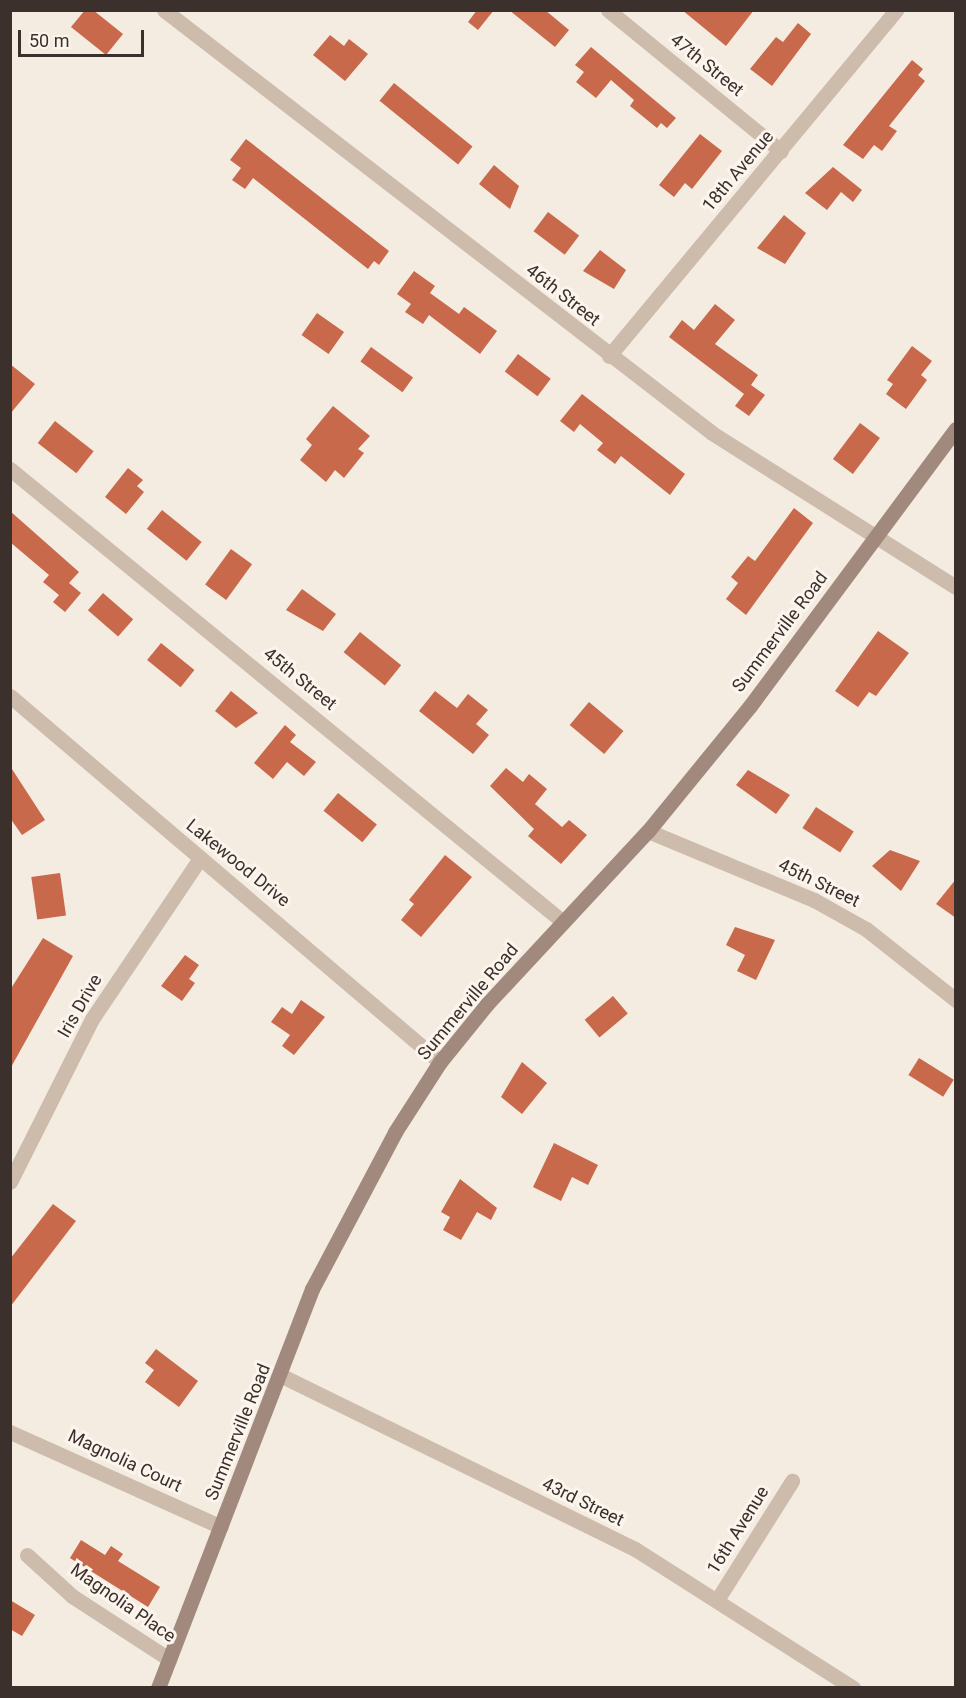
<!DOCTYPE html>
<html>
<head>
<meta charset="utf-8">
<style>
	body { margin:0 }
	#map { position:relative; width:966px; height:1698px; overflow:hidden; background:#f4ebe1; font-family:Roboto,sans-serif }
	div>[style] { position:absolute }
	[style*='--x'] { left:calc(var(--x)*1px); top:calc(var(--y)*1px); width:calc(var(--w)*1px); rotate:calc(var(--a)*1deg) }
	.building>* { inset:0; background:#c8694b; transform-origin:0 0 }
	.minor>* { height:15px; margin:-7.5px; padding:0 7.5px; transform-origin:7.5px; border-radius:7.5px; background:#cdbbac }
	.tertiary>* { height:15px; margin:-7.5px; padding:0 7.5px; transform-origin:7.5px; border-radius:7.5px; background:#cdbbac }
	.secondary>* { height:15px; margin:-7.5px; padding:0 7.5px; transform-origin:7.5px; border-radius:7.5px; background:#a18a7d }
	span { translate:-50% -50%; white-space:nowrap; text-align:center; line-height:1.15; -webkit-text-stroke:6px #fbf5ee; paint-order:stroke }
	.street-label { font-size:18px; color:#3b302b }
	.frame { position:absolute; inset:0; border:12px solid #3b302b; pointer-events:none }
	.scale { position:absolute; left:18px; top:30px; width:126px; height:27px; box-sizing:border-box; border:3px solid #3b302b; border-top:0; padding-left:8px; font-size:18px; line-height:21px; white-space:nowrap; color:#3b302b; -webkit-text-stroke:4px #fbf5ee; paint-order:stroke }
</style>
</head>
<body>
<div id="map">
	<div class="building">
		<i style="clip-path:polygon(85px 10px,93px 10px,123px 34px,106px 55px,71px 27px)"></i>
		<i style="clip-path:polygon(477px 10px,494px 10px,478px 30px,468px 22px)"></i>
		<i style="clip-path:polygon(509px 10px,545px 10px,569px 30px,555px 47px)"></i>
		<i style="clip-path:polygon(682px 10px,754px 10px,726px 46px)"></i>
		<i style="clip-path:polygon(798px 23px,811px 34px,772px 86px,750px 69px,776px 37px,783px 42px)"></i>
		<i style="clip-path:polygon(330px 35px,344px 46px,349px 39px,368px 54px,345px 81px,313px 55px)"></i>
		<i style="clip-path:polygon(591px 47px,676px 118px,667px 128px,661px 123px,657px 128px,630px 106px,634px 100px,611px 80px,596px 98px,576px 82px,584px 72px,575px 65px)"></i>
		<i style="clip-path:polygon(912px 60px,923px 69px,918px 75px,925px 81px,889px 126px,897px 131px,882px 151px,874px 145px,863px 159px,843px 145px)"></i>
		<i style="left:394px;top:83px;width:101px;height:23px;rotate:39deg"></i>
		<i style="clip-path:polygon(700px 134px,722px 151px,692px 189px,685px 183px,674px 197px,659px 185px)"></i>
		<i style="clip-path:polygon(246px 139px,389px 251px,379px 265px,374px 261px,368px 269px,253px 178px,245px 189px,232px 180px,241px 168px,230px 160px)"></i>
		<i style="clip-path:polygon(494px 165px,519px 186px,510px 209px,479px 184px)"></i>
		<i style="clip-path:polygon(833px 167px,862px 190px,853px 202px,841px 192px,827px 210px,805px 193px)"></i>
		<i style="left:548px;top:212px;width:39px;height:24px;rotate:37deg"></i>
		<i style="clip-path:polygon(784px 215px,806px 233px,785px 264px,757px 248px)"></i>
		<i style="clip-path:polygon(600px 250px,626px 270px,614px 289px,583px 271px)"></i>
		<i style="clip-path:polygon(414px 271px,435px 286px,430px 293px,459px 314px,464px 307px,497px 331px,480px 354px,429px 315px,423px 324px,405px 312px,411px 304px,397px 294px)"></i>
		<i style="clip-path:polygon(715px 304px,735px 320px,715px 344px,758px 375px,751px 385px,765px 395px,749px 416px,735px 406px,744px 394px,669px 337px,682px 320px,694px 330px)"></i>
		<i style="left:317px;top:313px;width:33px;height:27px;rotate:35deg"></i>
		<i style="clip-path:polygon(912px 346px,932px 361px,921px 375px,927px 380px,906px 409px,886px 394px,893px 384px,887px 380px)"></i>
		<i style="left:371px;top:347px;width:52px;height:18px;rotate:36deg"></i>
		<i style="left:518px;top:354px;width:41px;height:22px;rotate:37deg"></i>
		<i style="clip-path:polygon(10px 364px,35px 384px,10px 414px)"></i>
		<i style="clip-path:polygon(582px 394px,685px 474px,670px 495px,621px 456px,615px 464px,597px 450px,603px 443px,580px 424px,574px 432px,560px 421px)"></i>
		<i style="clip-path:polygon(333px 406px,370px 436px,358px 449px,364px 453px,344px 478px,335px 470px,326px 482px,300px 460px,312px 445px,306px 439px)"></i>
		<i style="left:55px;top:421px;width:49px;height:28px;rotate:38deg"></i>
		<i style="left:860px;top:423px;width:25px;height:45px;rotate:37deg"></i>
		<i style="clip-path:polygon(128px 468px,143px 480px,137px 486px,144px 492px,126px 514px,105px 497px)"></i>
		<i style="clip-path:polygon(794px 508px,813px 523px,746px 615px,726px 599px,738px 583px,731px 577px,748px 556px,755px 561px)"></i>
		<i style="left:162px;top:510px;width:51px;height:24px;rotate:39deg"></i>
		<i style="clip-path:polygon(10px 511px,79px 572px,69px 583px,81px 593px,65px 612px,53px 602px,59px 595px,43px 582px,49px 575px,10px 542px)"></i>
		<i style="left:231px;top:549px;width:26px;height:44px;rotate:36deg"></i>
		<i style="clip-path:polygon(302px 589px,336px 614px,323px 631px,286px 610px)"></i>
		<i style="left:103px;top:593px;width:40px;height:23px;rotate:41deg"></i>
		<i style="clip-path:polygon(878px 631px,909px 653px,876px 696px,869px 692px,858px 707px,835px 691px)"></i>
		<i style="left:360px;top:632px;width:53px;height:26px;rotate:39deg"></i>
		<i style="left:161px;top:643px;width:43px;height:22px;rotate:39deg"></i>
		<i style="clip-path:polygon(231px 691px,258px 713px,236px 728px,215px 711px)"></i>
		<i style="clip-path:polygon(435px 691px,457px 708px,468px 694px,488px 710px,476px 724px,489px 735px,473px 754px,419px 711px)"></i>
		<i style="left:589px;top:702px;width:45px;height:30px;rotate:40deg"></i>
		<i style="clip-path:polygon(285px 725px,296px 735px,290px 742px,316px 762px,304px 776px,287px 762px,273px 779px,254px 763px)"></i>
		<i style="clip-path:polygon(10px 766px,45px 820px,22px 835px,10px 818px)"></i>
		<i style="clip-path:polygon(506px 768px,523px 782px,529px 774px,547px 789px,535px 804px,562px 827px,569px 820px,587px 835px,561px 864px,528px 836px,534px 829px,490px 786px)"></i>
		<i style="clip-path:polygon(748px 770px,790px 795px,776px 814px,736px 785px)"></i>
		<i style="left:338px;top:793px;width:50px;height:23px;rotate:39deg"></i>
		<i style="left:816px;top:807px;width:45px;height:25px;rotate:33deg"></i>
		<i style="clip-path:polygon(890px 850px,920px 861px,901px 891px,872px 866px)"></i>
		<i style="clip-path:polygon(445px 855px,472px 877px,421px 937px,401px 920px,414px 904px,409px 900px)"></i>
		<i style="left:60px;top:873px;width:43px;height:29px;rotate:82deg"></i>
		<i style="clip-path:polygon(956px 879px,956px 918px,936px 904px)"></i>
		<i style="clip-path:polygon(735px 927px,775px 940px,756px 980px,737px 971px,745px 955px,726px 945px)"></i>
		<i style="clip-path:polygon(43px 938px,73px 956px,10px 1069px,10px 990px)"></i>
		<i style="clip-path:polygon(185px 955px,199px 965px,189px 979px,195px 983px,182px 1001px,161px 986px)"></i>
		<i style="left:613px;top:996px;width:23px;height:37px;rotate:50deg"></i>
		<i style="clip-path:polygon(301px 1000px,325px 1017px,294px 1055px,282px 1046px,290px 1035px,271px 1022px,282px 1007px,292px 1014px)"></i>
		<i style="left:919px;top:1058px;width:41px;height:20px;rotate:32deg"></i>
		<i style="clip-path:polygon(522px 1062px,547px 1083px,522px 1114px,501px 1097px)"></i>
		<i style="clip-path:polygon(554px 1143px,598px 1165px,588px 1185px,572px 1177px,561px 1201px,533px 1187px)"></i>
		<i style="clip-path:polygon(460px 1179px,497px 1208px,491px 1220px,477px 1212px,461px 1240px,443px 1230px,450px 1217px,441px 1212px)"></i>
		<i style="clip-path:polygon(53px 1204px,76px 1221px,10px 1307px,10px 1259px)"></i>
		<i style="clip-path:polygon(156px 1349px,198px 1381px,179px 1407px,145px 1382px,154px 1370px,145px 1363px)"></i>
		<i style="clip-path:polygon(81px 1540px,105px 1555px,111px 1546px,123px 1554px,118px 1561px,160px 1587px,148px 1607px,70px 1558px)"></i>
		<i style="clip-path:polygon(10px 1600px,35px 1615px,22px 1636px,10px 1629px)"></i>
	</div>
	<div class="minor">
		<i style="--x:164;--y:10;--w:692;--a:37.66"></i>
		<i style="--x:712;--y:433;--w:289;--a:32.3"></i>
		<i style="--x:608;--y:10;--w:223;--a:39.2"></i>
		<i style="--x:609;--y:356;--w:450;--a:-50.3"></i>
		<i style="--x:10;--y:469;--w:715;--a:39.32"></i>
		<i style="--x:648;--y:831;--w:180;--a:22.6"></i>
		<i style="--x:814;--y:900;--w:60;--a:29.1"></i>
		<i style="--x:866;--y:929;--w:115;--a:38.3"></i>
		<i style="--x:10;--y:1182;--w:182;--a:-63.3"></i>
		<i style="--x:92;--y:1019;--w:194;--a:-56.1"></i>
		<i style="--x:282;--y:1376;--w:393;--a:26.1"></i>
		<i style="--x:635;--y:1549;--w:259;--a:32.5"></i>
		<i style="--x:10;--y:1432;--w:231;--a:24.2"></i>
		<i style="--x:27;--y:1555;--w:61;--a:42.3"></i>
		<i style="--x:72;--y:1596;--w:116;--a:33"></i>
		<i style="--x:717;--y:1600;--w:141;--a:-57.8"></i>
	</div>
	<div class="tertiary">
		<i style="--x:10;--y:696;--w:565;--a:40.4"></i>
	</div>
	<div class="secondary">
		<i style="--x:158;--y:1688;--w:428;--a:-68.9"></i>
		<i style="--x:312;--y:1289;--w:178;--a:-62.1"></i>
		<i style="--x:395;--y:1132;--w:83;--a:-57.3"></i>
		<i style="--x:440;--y:1062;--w:75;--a:-51"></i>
		<i style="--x:487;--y:1004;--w:236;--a:-47.1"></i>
		<i style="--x:648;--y:831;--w:161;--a:-50.8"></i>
		<i style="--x:750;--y:706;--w:345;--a:-53.4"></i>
	</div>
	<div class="street-label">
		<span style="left:707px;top:65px;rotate:39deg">47th Street</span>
		<span style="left:738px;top:171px;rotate:-50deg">18th Avenue</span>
		<span style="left:563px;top:295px;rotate:38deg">46th Street</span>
		<span style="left:780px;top:632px;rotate:-53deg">Summerville Road</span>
		<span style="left:300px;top:679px;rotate:39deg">45th Street</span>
		<span style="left:238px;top:863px;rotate:39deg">Lakewood Drive</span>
		<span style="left:819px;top:883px;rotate:26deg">45th Street</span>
		<span style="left:468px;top:1002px;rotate:-50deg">Summerville Road</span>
		<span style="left:80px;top:1006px;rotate:-60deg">Iris Drive</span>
		<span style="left:238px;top:1432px;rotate:-68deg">Summerville Road</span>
		<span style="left:125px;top:1461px;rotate:25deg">Magnolia Court</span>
		<span style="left:583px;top:1502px;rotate:26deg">43rd Street</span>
		<span style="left:738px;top:1530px;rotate:-58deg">16th Avenue</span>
		<span style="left:123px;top:1603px;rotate:35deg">Magnolia Place</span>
	</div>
	<div class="frame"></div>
	<div class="scale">50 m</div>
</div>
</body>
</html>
